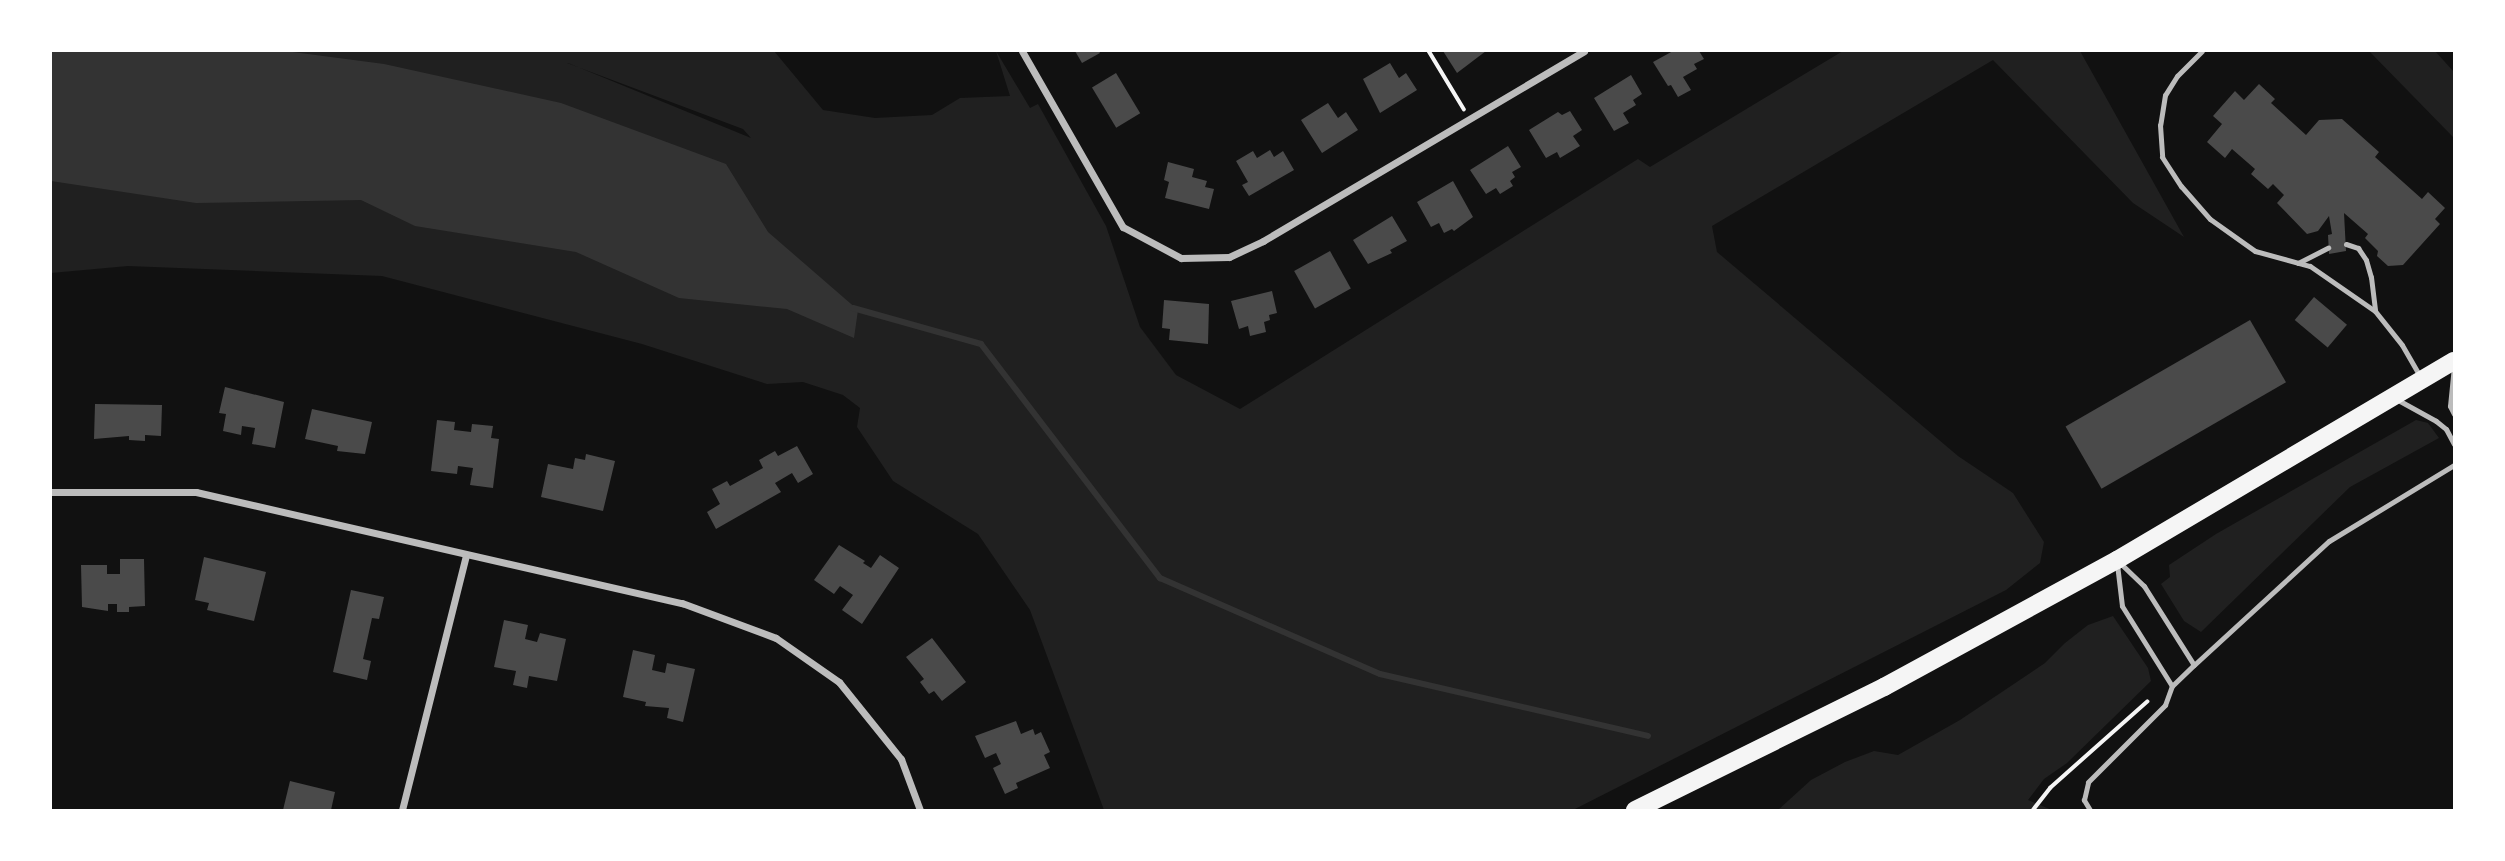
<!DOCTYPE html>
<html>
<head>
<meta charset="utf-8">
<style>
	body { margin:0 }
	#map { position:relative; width:2505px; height:861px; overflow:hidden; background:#111; font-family:Barlow,sans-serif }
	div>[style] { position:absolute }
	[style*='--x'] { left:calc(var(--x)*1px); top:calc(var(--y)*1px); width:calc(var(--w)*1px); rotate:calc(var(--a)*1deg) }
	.green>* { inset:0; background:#202020 }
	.water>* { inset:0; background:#333 }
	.stream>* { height:6px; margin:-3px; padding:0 3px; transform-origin:3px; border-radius:3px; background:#333 }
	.building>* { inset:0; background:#4a4a4a; transform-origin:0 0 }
	.path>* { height:3.5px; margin:-1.75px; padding:0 1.75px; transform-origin:1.75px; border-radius:1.75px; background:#f5f5f5 }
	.service>* { height:5px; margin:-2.5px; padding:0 2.5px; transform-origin:2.5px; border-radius:2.5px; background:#bcbcbc }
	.minor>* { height:7px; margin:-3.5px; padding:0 3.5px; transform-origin:3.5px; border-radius:3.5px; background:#bcbcbc }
	.primary>* { height:18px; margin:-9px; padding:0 9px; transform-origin:9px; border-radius:9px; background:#f5f5f5 }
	span { translate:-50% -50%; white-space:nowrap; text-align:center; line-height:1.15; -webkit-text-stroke:7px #fff; paint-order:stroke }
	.frame { position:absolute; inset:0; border:52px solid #fff; pointer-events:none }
</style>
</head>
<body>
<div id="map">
	<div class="green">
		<i style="clip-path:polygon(evenodd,51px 51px,774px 51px,823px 110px,875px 118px,932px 115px,960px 98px,1010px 96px,996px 51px,1030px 108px,1038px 104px,1106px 226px,1140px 327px,1176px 375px,1240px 409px,1638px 159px,1650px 167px,1843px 51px,2080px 51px,2184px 237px,2133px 203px,1993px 60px,1712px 226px,1717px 252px,1958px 456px,2013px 493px,2044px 542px,2040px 563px,2006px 590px,1573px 810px,1104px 810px,1030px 610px,978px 534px,893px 481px,857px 427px,860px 408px,843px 395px,803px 382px,767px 384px,642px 344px,382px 276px,128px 266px,51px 273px,51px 51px,567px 63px,743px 129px,751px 138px,568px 63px,567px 63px)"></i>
		<i style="clip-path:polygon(2369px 51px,2435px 51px,2454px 72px,2454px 138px)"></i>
		<i style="clip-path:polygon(2416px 420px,2428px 423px,2439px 438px,2350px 487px,2201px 632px,2184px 621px,2161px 584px,2170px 577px,2169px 565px,2216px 534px)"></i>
		<i style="clip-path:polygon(2113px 616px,2148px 668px,2151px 681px,2067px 763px,2044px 779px,2028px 800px,2052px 810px,1778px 810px,1811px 780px,1845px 762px,1874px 751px,1898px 755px,1960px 720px,2045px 663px,2065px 643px,2088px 625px)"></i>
	</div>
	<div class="water">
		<i style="clip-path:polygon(51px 51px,285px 51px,384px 64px,561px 103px,726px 164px,768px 232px,858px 310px,854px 338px,787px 309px,679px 298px,576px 252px,415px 226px,361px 200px,196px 203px,51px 181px)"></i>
	</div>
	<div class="stream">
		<i style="--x:853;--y:308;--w:133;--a:15.7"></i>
		<i style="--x:981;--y:344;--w:295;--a:52.6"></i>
		<i style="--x:1160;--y:578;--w:240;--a:23.6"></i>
		<i style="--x:1380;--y:674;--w:275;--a:13"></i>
	</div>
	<div class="building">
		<i style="clip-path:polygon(1075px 51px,1099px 51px,1100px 53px,1082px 63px)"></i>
		<i style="clip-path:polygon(1443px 51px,1486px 51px,1457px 73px)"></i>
		<i style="clip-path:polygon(1673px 51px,1699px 51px,1704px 59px,1694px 64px,1697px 69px,1683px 77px,1691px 90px,1678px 97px,1671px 85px,1668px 86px,1653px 62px)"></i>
		<i style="clip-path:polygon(1390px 63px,1399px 78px,1406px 73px,1417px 90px,1380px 113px,1363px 79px)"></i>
		<i style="left:1116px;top:73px;width:47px;height:28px;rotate:59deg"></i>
		<i style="clip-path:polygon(1631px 75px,1642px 94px,1633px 100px,1636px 105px,1623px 113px,1629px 123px,1614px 131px,1594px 98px)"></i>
		<i style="clip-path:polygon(2259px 84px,2275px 99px,2271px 103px,2306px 135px,2319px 120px,2342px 119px,2379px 152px,2375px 157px,2422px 199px,2428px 192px,2445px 208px,2435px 219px,2440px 224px,2403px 265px,2388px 266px,2377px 256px,2378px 251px,2365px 238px,2368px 234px,2344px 213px,2346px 251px,2329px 254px,2328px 235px,2332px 234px,2329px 216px,2318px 231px,2307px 234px,2277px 203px,2284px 195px,2273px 184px,2268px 189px,2251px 174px,2255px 169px,2232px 149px,2225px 158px,2207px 142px,2222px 124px,2213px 116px,2235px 91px,2244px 100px)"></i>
		<i style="clip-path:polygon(1328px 103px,1338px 118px,1346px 112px,1358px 130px,1322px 153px,1301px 120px)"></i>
		<i style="clip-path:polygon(1570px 111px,1582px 130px,1573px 136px,1580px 146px,1560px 158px,1557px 152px,1546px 158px,1529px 130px,1558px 112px,1562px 115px)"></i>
		<i style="clip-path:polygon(1508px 146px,1521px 167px,1512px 172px,1515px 177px,1510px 181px,1513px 186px,1500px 194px,1496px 188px,1486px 194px,1470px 170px)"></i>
		<i style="clip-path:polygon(1270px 150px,1274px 157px,1283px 151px,1294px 170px,1249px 196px,1242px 185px,1248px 182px,1236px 161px,1253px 151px,1257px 158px)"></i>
		<i style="clip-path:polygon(1168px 162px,1194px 169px,1192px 177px,1207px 181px,1205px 187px,1214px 189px,1209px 209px,1165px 198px,1169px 182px,1164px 180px)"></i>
		<i style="clip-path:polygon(1453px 181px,1473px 217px,1454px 231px,1452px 229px,1444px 233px,1439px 223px,1431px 227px,1417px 202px)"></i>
		<i style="clip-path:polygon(1392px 216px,1407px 241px,1390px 250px,1392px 253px,1368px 264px,1353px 240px)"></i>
		<i style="left:1330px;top:251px;width:43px;height:41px;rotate:61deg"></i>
		<i style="clip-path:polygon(1272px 291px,1277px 313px,1269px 315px,1270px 320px,1264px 322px,1266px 332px,1250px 336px,1248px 326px,1239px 329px,1231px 301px)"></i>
		<i style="left:2314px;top:297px;width:43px;height:30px;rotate:40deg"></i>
		<i style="clip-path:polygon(1164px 300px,1209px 304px,1208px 344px,1169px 340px,1170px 329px,1162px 328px)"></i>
		<i style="left:2250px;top:320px;width:72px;height:213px;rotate:60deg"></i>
		<i style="clip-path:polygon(225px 387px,284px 402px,275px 448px,252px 444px,255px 428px,242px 426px,241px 435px,223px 431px,226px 414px,219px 413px)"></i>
		<i style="clip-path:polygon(95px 404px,162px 405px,161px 436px,145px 435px,145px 441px,129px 440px,129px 436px,94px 439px)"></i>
		<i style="clip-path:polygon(312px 409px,372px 422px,365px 454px,337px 451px,338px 446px,305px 439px)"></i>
		<i style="clip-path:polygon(437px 420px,455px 422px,454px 430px,471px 432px,472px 424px,493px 426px,491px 438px,499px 439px,493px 488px,470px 485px,473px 468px,458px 466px,457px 474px,431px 471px)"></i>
		<i style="clip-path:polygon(797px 446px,813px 474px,798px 483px,792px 473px,775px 483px,781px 492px,716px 529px,707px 512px,720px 504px,712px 489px,727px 481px,730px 486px,763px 468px,759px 460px,775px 451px,778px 456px)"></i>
		<i style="clip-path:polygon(586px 454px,615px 461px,603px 511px,541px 497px,548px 464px,573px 469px,575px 458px,585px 460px)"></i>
		<i style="clip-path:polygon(839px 545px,865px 561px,863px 563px,871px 568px,880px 555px,899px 568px,862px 624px,842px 610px,853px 595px,840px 586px,834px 594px,814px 580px)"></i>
		<i style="clip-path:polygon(204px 557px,266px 572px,254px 621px,207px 610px,209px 603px,195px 600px)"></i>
		<i style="clip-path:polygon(120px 559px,144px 559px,145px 606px,129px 607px,129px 612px,117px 612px,117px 604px,108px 604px,108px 611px,82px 607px,81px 565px,107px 565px,107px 574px,120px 574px)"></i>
		<i style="clip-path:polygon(351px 590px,384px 597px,379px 619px,372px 618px,363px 659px,371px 661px,367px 680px,333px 672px)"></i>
		<i style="clip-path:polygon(504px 620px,528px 625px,525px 639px,537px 642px,540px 633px,566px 639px,557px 681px,529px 676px,527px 688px,513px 685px,516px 671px,494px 667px)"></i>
		<i style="clip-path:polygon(932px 638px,966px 682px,942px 701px,934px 691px,929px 694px,920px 682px,924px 679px,906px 657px)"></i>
		<i style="clip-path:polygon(633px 650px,655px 655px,652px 670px,665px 673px,667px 663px,695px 669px,683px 722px,667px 718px,669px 708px,645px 706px,646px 702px,623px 697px)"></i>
		<i style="clip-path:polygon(1016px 721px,1021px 734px,1033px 729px,1035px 735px,1041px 732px,1050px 752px,1044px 755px,1050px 768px,1016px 783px,1018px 788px,1005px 794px,993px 768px,1001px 764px,996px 753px,985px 758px,975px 736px)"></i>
		<i style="clip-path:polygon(290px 781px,335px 792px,331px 810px,283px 810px)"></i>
	</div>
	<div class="path">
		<i style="--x:1429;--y:51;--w:68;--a:58.9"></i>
		<i style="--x:2033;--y:810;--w:28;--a:-52"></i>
		<i style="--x:2050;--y:788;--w:130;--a:-41.6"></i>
	</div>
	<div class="service">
		<i style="--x:2202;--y:51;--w:35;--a:135"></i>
		<i style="--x:2177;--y:76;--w:22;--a:122"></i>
		<i style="--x:2165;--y:95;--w:30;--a:99"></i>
		<i style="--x:2160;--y:125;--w:32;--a:86"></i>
		<i style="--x:2162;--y:157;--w:35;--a:57"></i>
		<i style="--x:2181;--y:186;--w:44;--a:48.7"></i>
		<i style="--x:2210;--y:219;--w:55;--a:35.4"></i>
		<i style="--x:2255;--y:251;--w:57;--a:15.3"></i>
		<i style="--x:2310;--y:266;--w:79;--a:34.7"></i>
		<i style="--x:2375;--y:311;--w:43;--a:51.5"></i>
		<i style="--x:2402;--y:345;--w:36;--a:60"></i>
		<i style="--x:2346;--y:244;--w:13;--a:18"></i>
		<i style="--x:2358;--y:248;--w:14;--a:56"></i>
		<i style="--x:2366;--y:260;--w:18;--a:74"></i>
		<i style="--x:2371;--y:277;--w:34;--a:83"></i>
		<i style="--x:2298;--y:263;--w:34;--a:-27"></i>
		<i style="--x:2454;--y:366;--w:40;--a:95.7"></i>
		<i style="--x:2450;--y:406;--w:9;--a:63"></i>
		<i style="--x:2398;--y:400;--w:43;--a:28.9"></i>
		<i style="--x:2436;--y:421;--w:13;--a:39"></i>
		<i style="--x:2446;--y:429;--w:17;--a:62"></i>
		<i style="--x:2119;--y:562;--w:35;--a:44"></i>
		<i style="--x:2144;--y:586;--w:93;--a:57.7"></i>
		<i style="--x:2117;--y:564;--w:42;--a:83.2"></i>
		<i style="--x:2122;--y:606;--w:94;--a:58"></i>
		<i style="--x:2090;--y:810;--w:12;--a:-121"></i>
		<i style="--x:2084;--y:800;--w:18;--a:-77"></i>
		<i style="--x:2088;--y:782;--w:109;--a:-45"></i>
		<i style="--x:2165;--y:705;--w:20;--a:-70"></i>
		<i style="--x:2172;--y:686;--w:30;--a:-44"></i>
		<i style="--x:2194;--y:665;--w:183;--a:-42.6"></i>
		<i style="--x:2329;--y:541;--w:146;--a:-31.3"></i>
	</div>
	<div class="minor">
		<i style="--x:1022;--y:51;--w:203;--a:60.2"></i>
		<i style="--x:1123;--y:227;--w:66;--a:28.1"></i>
		<i style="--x:1181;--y:258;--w:48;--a:-1.2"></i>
		<i style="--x:1229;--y:257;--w:38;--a:-25"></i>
		<i style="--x:1263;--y:241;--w:373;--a:-30.6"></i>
		<i style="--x:51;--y:492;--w:145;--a:0"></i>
		<i style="--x:196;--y:492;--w:499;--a:12.9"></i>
		<i style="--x:682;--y:603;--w:100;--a:20.4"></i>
		<i style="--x:776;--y:638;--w:77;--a:34.9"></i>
		<i style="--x:839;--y:682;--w:99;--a:51.2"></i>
		<i style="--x:901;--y:759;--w:54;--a:69.6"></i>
		<i style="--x:402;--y:810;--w:263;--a:-75.9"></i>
	</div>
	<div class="primary">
		<i style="--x:1635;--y:810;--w:278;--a:-26.3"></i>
		<i style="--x:1884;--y:687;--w:265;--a:-28.6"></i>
		<i style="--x:2117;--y:560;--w:391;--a:-30.6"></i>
	</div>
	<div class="frame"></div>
</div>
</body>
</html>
